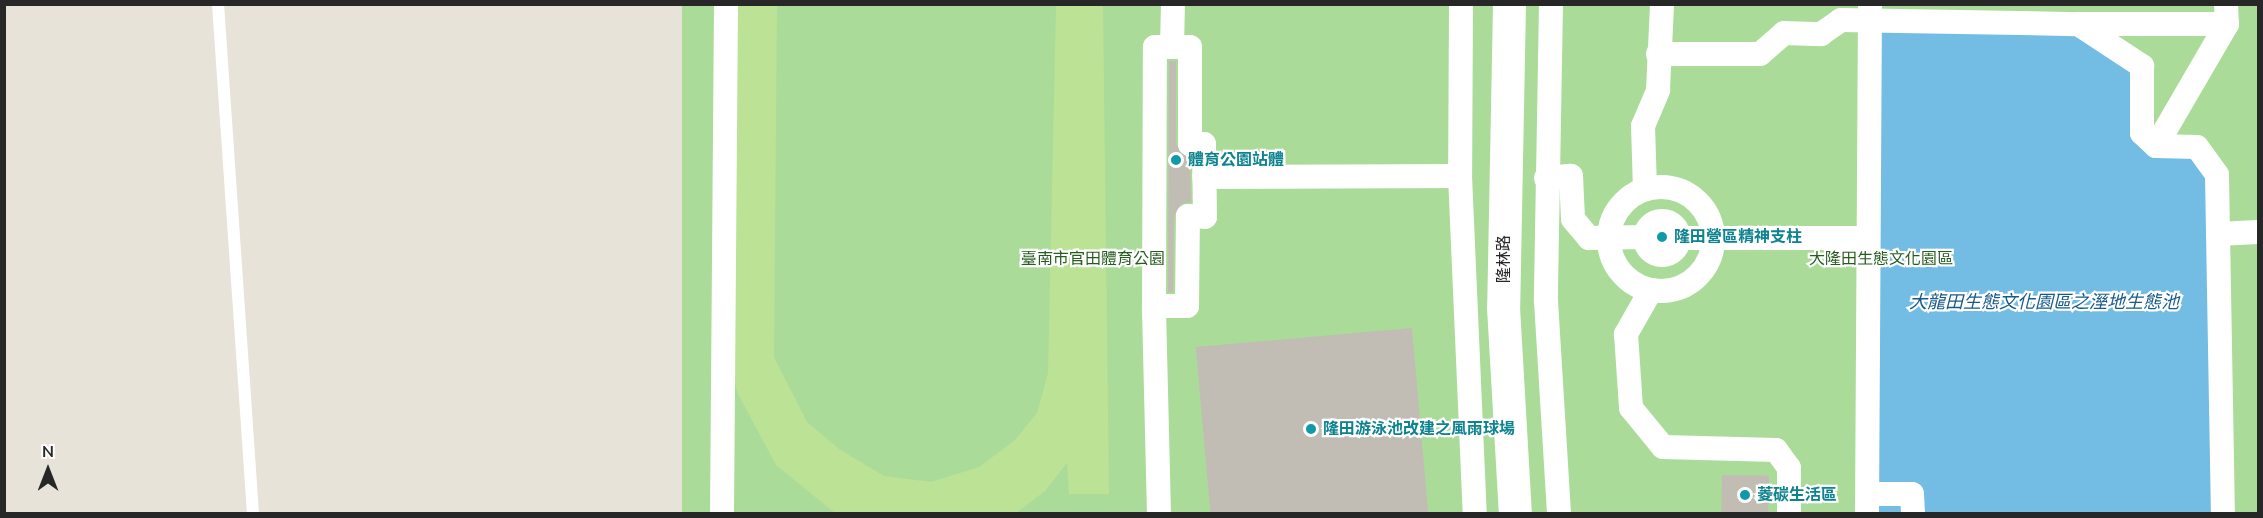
<!DOCTYPE html>
<html>
<head>
<meta charset="utf-8">
<style>
	body { margin:0 }
	#map { position:relative; width:2263px; height:518px; overflow:hidden; background:#e8e3d9; font-family:"Nunito Sans","Noto Sans TC",sans-serif }
	div>[style] { position:absolute }
	[style*='--x'] { left:calc(var(--x)*1px); top:calc(var(--y)*1px); width:calc(var(--w)*1px); rotate:calc(var(--a)*1deg) }
	.green>* { inset:0; background:#abdb99; transform-origin:0 0 }
	.pitch>* { inset:0; background:#bce295 }
	.water>* { inset:0; background:#73bde4 }
	.building>* { inset:0; background:#c1bdb5; transform-origin:0 0 }
	.lane>* { height:12px; margin:-6px; padding:0 6px; transform-origin:6px; border-radius:6px; background:#fff }
	.street>* { height:24px; margin:-12px; padding:0 12px; transform-origin:12px; border-radius:12px; background:#fff }
	.street>.ring { margin:-12px; padding:0; box-sizing:content-box; background:none; border:24px solid #fff; border-radius:50% }
	.secondary>* { height:33px; margin:-16.5px; padding:0 16.5px; transform-origin:16.5px; border-radius:16.5px; background:#fff }
	.dots>* { width:16px; height:16px; translate:-50% -50%; box-sizing:border-box; border:3px solid #fff; border-radius:50% }
	span { translate:-50% -50%; white-space:nowrap; text-align:center; line-height:1.15; -webkit-text-stroke:4.5px #fff; paint-order:stroke }
	.culture-label { font-size:16px; color:#0d838f; font-weight:700 }
	.left { translate:0 -50%; text-align:left }
	.park-label { font-size:16px; color:#265c1e }
	.street-label { font-size:16px; color:#272727 }
	.water-label { font-size:18px; color:#175a8a; font-style:italic }
	.frame { position:absolute; inset:0; border:6px solid #272727; pointer-events:none }
	.north { position:absolute; left:18px; top:440px; width:60px; height:60px; -webkit-text-stroke:4px #fff; paint-order:stroke; rotate:0deg; font-size:16px; font-weight:700; line-height:24px; text-align:center; color:#272727 }
	.north::after { content:''; display:block; margin:auto; width:21px; height:27px; background:#272727; clip-path:polygon(50% 0,100% 100%,50% 72%,0 100%) }
</style>
</head>
<body>
<div id="map">
	<div class="green">
		<i style="left:682px;top:5px;width:1576px;height:509px"></i>
	</div>
	<div class="pitch">
		<i style="clip-path:polygon(722px 5px,777px 5px,774px 357px,807px 422px,839px 449px,884px 476px,931px 482px,979px 467px,1015px 440px,1037px 413px,1048px 373px,1056px 5px,1103px 5px,1109px 494px,1069px 494px,1067px 463px,1045px 491px,1016px 513px,835px 513px,776px 465px,738px 394px,727px 358px)"></i>
	</div>
	<div class="water">
		<i style="clip-path:polygon(2075px 16px,2142px 66px,2143px 133px,2197px 147px,2217px 175px,2223px 513px,1868px 514px,1870px 21px)"></i>
	</div>
	<div class="building">
		<i style="clip-path:polygon(1169px 61px,1176px 61px,1176px 145px,1190px 158px,1191px 202px,1181px 204px,1174px 216px,1173px 292px,1168px 292px)"></i>
		<i style="clip-path:polygon(1661px 223px,1671px 227px,1665px 237px,1671px 249px,1664px 253px,1652px 249px,1658px 237px,1653px 226px)"></i>
		<i style="left:1412px;top:328px;width:186px;height:217px;rotate:85deg"></i>
		<i style="left:1722px;top:475px;width:47px;height:38px;rotate:1deg"></i>
	</div>
	<div class="lane">
		<i style="--x:218;--y:4;--w:511;--a:86.07"></i>
	</div>
	<div class="street">
		<i style="--x:1461;--y:4;--w:172;--a:90.3"></i>
		<i style="--x:1460;--y:176;--w:338;--a:87.5"></i>
		<i style="--x:1551;--y:4;--w:297;--a:91"></i>
		<i style="--x:1546;--y:301;--w:213;--a:86.5"></i>
		<i style="--x:2078;--y:24;--w:149;--a:0"></i>
		<i style="--x:1658;--y:54;--w:102;--a:0"></i>
		<i style="--x:1760;--y:54;--w:32;--a:-41"></i>
		<i style="--x:1784;--y:33;--w:37;--a:2"></i>
		<i style="--x:1821;--y:34;--w:24;--a:-35"></i>
		<i style="--x:1841;--y:20;--w:237;--a:1"></i>
		<i style="--x:2078;--y:24;--w:77;--a:33.3"></i>
		<i style="--x:2142;--y:66;--w:67;--a:90"></i>
		<i style="--x:2142;--y:133;--w:19;--a:43"></i>
		<i style="--x:2156;--y:146;--w:41;--a:1.4"></i>
		<i style="--x:2197;--y:147;--w:34;--a:54"></i>
		<i style="--x:2217;--y:175;--w:339;--a:89"></i>
		<i style="--x:2156;--y:146;--w:141;--a:-59.8"></i>
		<i style="--x:2227;--y:24;--w:20;--a:-93"></i>
		<i style="--x:1204;--y:177;--w:256;--a:-0.2"></i>
		<i style="--x:1546;--y:178;--w:25;--a:-5"></i>
		<i style="--x:1571;--y:176;--w:43;--a:87.3"></i>
		<i style="--x:1573;--y:219;--w:25;--a:50"></i>
		<i style="--x:1589;--y:238;--w:55;--a:-1"></i>
		<i class="ring" style="left:1609px;top:187px;width:80px;height:80px"></i>
		<i style="--x:1645;--y:189;--w:63;--a:-91.8"></i>
		<i style="--x:1643;--y:126;--w:39;--a:-67"></i>
		<i style="--x:1658;--y:90;--w:86;--a:-87.3"></i>
		<i class="ring" style="left:1645px;top:221px;width:10px;height:10px"></i>
		<i style="--x:2218;--y:234;--w:40;--a:-2.9"></i>
		<i style="--x:1679;--y:238;--w:189;--a:0"></i>
		<i style="--x:1651;--y:290;--w:51;--a:119.6"></i>
		<i style="--x:1626;--y:334;--w:74;--a:86.1"></i>
		<i style="--x:1631;--y:408;--w:50;--a:50.6"></i>
		<i style="--x:1663;--y:447;--w:113;--a:1.5"></i>
		<i style="--x:1776;--y:450;--w:22;--a:54"></i>
		<i style="--x:1789;--y:468;--w:46;--a:90"></i>
		<i style="--x:1154;--y:306;--w:259;--a:-89.8"></i>
		<i style="--x:1155;--y:47;--w:17;--a:0"></i>
		<i style="--x:1868;--y:494;--w:44;--a:0"></i>
		<i style="--x:1912;--y:494;--w:20;--a:87"></i>
		<i style="--x:722;--y:514;--w:510;--a:-89.55"></i>
		<i style="--x:1159;--y:514;--w:208;--a:-91.4"></i>
		<i style="--x:1154;--y:306;--w:33;--a:0"></i>
		<i style="--x:1187;--y:306;--w:90;--a:-89.4"></i>
		<i style="--x:1188;--y:216;--w:17;--a:3"></i>
		<i style="--x:1205;--y:217;--w:73;--a:-90.8"></i>
		<i style="--x:1204;--y:144;--w:14;--a:180"></i>
		<i style="--x:1190;--y:144;--w:97;--a:-90"></i>
		<i style="--x:1190;--y:47;--w:18;--a:180"></i>
		<i style="--x:1172;--y:47;--w:43;--a:-88.7"></i>
		<i style="--x:1867;--y:514;--w:507;--a:-89.66"></i>
	</div>
	<div class="secondary">
		<i style="--x:1509;--y:4;--w:303;--a:91.1"></i>
		<i style="--x:1503;--y:307;--w:207;--a:86.7"></i>
	</div>
	<div class="dots">
		<i style="left:1176px;top:160px;background:#0f9aa8"></i>
		<i style="left:1662px;top:237px;background:#0f9aa8"></i>
		<i style="left:1311px;top:429px;background:#0f9aa8"></i>
		<i style="left:1745px;top:495px;background:#0f9aa8"></i>
	</div>
	<div class="culture-label">
		<span class="left" style="left:1188px;top:160px">體育公園站體</span>
		<span class="left" style="left:1674px;top:237px">隆田營區精神支柱</span>
		<span class="left" style="left:1323px;top:429px">隆田游泳池改建之風雨球場</span>
		<span class="left" style="left:1757px;top:495px">菱碳生活區</span>
	</div>
	<div class="park-label">
		<span style="left:1093px;top:259px">臺南市官田體育公園</span>
		<span style="left:1881px;top:259px">大隆田生態文化園區</span>
	</div>
	<div class="street-label">
		<span style="left:1504px;top:259px;rotate:-90deg">隆林路</span>
	</div>
	<div class="water-label">
		<span style="left:2044px;top:302px">大龍田生態文化園區之溼地生態池</span>
	</div>
	<div class="frame"></div>
	<div class="north">N</div>
</div>
</body>
</html>
